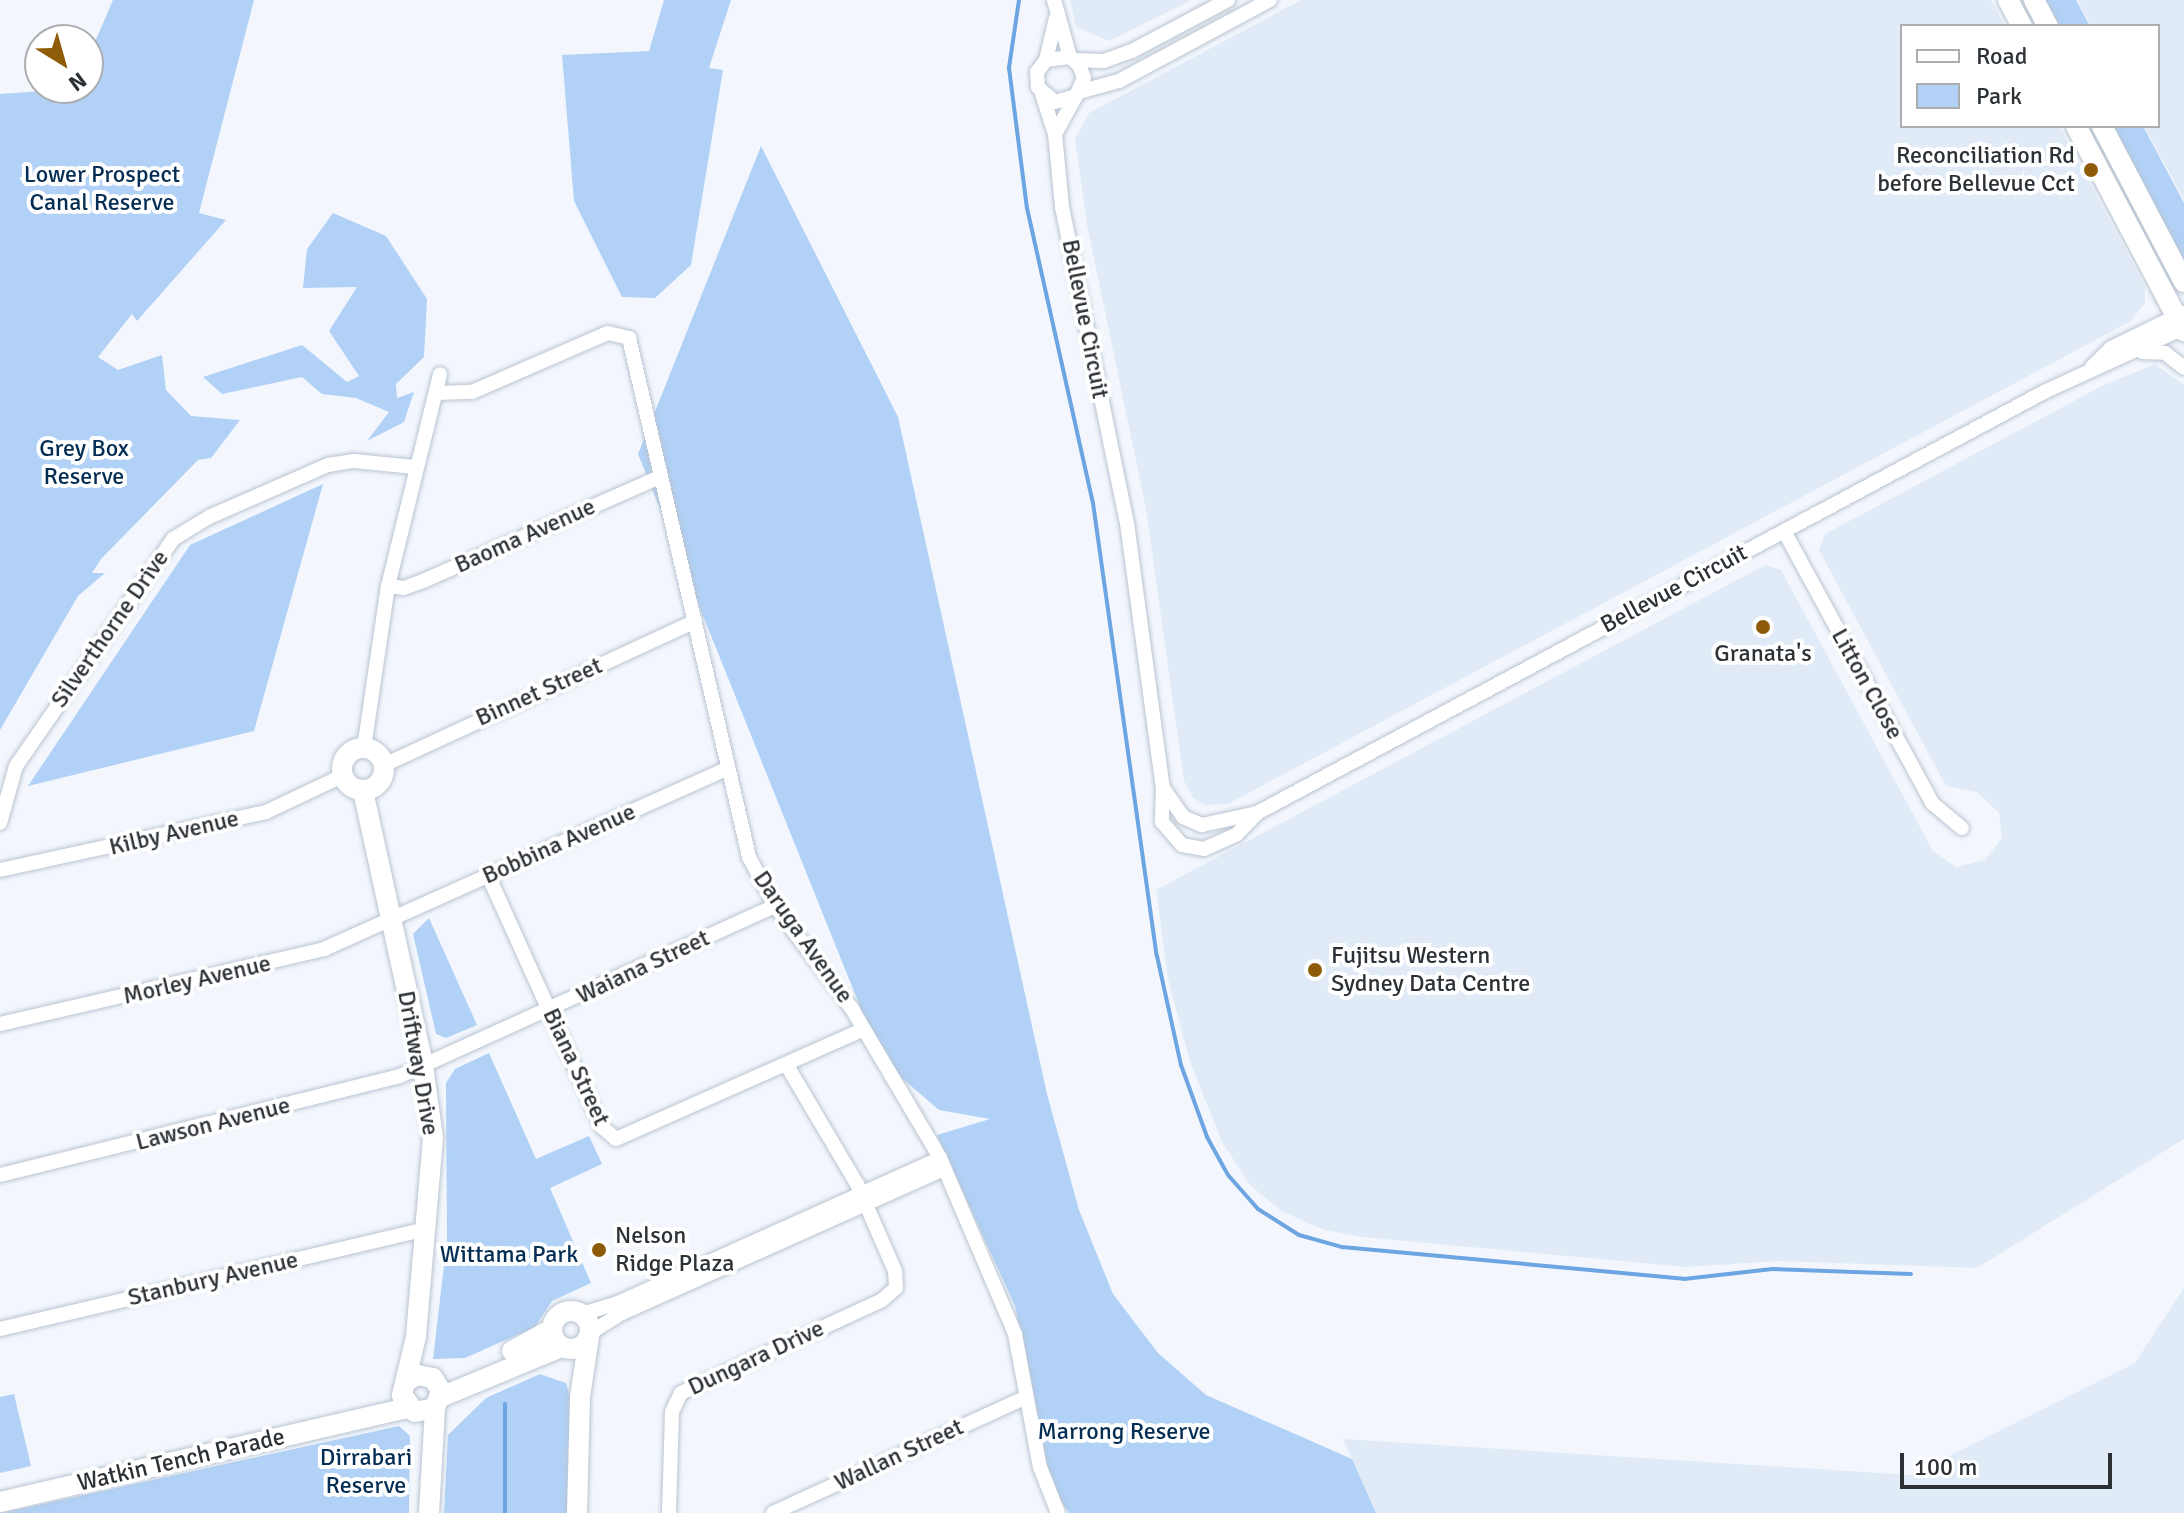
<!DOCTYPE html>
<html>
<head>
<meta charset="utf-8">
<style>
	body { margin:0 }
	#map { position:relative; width:2184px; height:1513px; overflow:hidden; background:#f3f7fd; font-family:Signika,sans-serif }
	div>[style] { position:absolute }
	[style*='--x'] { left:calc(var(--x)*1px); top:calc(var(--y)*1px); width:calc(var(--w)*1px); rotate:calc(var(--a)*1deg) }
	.built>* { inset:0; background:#e1ebf7 }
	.green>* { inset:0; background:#b1d1f6 }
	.stream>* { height:4px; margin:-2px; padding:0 2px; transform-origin:2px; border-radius:2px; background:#6da4e2 }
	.roads { filter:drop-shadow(0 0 2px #b9c4d1) drop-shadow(0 0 2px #b9c4d1) }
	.street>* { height:14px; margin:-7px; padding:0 7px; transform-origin:7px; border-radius:7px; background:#fff }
	.secondary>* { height:20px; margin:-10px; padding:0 10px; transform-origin:10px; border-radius:10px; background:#fff }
	.secondary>.ring { margin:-10px; padding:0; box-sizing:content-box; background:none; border:20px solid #fff; border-radius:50% }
	.dots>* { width:22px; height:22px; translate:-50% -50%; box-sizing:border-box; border:4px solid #fff; border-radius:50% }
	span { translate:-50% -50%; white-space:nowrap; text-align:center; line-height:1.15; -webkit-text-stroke:8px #fff; paint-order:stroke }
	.poi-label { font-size:24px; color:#2c3136 }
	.right { translate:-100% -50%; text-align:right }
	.left { translate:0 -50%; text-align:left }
	.park-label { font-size:24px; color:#042d54 }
	.street-label { font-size:24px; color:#2c3136 }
	.legend { position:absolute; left:1900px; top:24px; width:260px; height:104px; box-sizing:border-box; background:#fff; border:2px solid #abadaf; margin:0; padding:10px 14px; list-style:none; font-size:24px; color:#2c3136 }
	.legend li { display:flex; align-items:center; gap:16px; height:40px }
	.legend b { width:40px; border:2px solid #abadaf }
	.north { position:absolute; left:24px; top:24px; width:80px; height:80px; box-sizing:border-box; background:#fff; border:2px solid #abadaf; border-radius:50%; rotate:143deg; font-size:22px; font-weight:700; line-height:32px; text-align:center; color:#2c3136 }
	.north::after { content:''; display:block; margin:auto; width:28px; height:36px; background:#8e5c08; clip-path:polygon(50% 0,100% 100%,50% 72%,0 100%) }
	.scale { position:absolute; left:1900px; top:1453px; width:212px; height:36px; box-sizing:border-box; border:4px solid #2c3136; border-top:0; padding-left:10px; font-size:24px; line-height:28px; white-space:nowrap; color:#2c3136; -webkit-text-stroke:6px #fff; paint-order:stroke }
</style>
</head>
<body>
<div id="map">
	<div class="built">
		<i style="clip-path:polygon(1070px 0,1192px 0,1109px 41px,1076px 27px)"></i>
		<i style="clip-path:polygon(1301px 0,1991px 0,2005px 26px,1902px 26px,1902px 126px,2059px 126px,2145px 287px,2145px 303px,2131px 321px,1228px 804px,1205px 805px,1193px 798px,1184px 781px,1146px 509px,1087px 225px,1075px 139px,1089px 113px)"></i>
		<i style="clip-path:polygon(2077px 0,2184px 0,2184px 200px,2144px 126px,2158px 126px,2158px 26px,2091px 26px)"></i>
		<i style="clip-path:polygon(2155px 364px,2184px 385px,2184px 1139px,1977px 1268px,1779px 1261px,1686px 1267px,1362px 1237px,1324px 1230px,1281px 1211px,1250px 1185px,1222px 1142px,1190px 1062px,1168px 979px,1156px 890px,1765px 565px,1781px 570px,1933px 851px,1956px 867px,1985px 860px,2002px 838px,1999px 813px,1977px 792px,1946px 786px,1819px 550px,1825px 534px,2102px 386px)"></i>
		<i style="clip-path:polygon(2184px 1288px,2184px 1513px,1376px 1513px,1343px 1439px,1911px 1475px,2135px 1363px)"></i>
	</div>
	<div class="green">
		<i style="clip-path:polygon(113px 0,254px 0,199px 213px,226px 220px,137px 321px,132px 314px,98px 357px,118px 370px,162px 355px,166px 390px,191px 416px,240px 420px,211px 458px,198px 460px,101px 559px,92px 573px,105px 573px,78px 596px,0 730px,0 94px,88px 88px,88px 58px)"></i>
		<i style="clip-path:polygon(664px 0,731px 0,709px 68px,723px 70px,691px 265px,655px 298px,622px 297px,574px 201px,562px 55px,649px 51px)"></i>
		<i style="clip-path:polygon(2045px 0,2076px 0,2090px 26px,2058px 26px)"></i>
		<i style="clip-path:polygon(2112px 126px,2143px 126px,2184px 203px,2184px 262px)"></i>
		<i style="clip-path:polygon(761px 146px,898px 417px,1047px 1094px,1079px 1210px,1113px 1294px,1158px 1353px,1206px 1395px,1352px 1459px,1376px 1513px,1069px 1513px,1060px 1499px,1048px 1470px,1015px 1306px,937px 1135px,990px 1119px,939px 1110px,882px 1061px,638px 454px)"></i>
		<i style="clip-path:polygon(333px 213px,386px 236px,427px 299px,424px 357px,396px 384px,397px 398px,414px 392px,404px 422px,367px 441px,389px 412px,356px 398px,322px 394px,302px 377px,222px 394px,203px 377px,302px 345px,347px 382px,359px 376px,329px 331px,357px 287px,303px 288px,307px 249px)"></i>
		<i style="clip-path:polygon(323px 484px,254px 731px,28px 786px,190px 545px)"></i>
		<i style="clip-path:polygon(429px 918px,477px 1025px,446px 1038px,436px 1034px,413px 934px)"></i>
		<i style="clip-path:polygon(489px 1053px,536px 1159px,589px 1136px,602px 1164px,550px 1188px,591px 1283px,552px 1301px,535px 1327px,465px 1358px,433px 1359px,447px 1240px,446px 1083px,455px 1069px)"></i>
		<i style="clip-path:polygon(540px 1374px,566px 1383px,575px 1414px,571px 1513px,444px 1513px,448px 1435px,486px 1398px)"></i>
		<i style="clip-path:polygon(14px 1394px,31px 1466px,0 1473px,0 1397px)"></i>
		<i style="clip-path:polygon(399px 1426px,410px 1436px,409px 1513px,2px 1513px)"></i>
	</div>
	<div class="stream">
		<i style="--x:1019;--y:0;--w:69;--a:98.4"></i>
		<i style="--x:1009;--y:68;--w:141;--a:82.7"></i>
		<i style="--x:1027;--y:208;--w:302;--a:77.4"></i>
		<i style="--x:1093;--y:503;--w:457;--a:82"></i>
		<i style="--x:1157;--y:956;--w:112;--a:77.6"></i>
		<i style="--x:1181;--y:1065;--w:77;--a:70.1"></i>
		<i style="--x:1207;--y:1137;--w:43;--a:61.1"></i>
		<i style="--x:1228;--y:1175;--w:45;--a:48.6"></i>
		<i style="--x:1258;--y:1209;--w:49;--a:32.4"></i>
		<i style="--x:1299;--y:1235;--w:45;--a:15.6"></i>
		<i style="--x:1342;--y:1247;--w:343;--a:5.3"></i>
		<i style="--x:1684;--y:1279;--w:89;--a:-6.5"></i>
		<i style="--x:1772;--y:1269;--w:139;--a:2.1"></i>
		<i style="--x:505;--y:1513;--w:109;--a:-90"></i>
	</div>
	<div class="roads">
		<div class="street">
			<i style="--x:1054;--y:0;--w:59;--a:74.3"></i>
			<i style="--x:1046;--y:60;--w:24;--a:-7"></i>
			<i style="--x:1070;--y:57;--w:12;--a:42"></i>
			<i style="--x:1079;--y:65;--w:14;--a:69"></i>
			<i style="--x:1084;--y:78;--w:20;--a:114"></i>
			<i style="--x:1076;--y:96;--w:22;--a:164"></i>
			<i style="--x:1055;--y:102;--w:23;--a:-139"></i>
			<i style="--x:1038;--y:87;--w:15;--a:-94"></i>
			<i style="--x:1037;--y:72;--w:15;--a:-53"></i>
			<i style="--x:1046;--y:60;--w:43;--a:-76.6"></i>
			<i style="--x:1074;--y:60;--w:30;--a:2"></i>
			<i style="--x:1104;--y:61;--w:30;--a:-20"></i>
			<i style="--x:1132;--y:51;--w:109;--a:-28"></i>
			<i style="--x:1079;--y:92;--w:41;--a:-15.4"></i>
			<i style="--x:1119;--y:81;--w:171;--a:-28.2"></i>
			<i style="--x:1042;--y:94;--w:42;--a:72"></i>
			<i style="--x:1055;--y:134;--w:73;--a:84.5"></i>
			<i style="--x:1062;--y:207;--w:323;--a:78.4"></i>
			<i style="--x:1127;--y:523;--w:267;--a:82.3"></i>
			<i style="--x:1163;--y:788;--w:34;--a:92"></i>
			<i style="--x:1162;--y:822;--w:30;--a:49"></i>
			<i style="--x:1182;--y:845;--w:22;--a:10"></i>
			<i style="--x:1204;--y:849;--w:36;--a:-24"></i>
			<i style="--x:1237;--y:834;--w:29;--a:-46"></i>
			<i style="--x:1055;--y:134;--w:43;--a:-61.1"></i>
			<i style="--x:2142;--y:352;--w:23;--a:2"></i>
			<i style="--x:2165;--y:353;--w:24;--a:38"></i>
			<i style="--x:2092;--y:367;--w:27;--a:-45"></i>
			<i style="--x:2111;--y:348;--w:80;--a:-25.9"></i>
			<i style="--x:436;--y:393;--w:36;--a:-2"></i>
			<i style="--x:472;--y:392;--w:148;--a:-23.5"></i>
			<i style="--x:608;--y:333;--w:22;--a:13"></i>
			<i style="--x:629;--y:338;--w:533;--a:76.98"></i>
			<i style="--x:749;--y:857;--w:55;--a:62"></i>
			<i style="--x:775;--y:906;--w:129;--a:53.2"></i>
			<i style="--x:852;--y:1009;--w:173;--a:59.4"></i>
			<i style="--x:940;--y:1158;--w:191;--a:66.9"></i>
			<i style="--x:1015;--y:1334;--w:135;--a:79.4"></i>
			<i style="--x:1040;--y:1467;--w:49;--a:68.6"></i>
			<i style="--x:1784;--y:531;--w:310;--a:61.4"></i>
			<i style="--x:1932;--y:803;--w:39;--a:40"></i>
			<i style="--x:388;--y:586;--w:16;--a:7"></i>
			<i style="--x:404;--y:588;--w:20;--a:-20"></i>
			<i style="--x:423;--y:581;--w:259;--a:-23.7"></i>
			<i style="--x:364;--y:748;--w:164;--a:-81.6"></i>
			<i style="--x:388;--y:586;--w:218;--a:-76.2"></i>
			<i style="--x:384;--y:765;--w:343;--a:-24.8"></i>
			<i style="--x:1163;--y:788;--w:35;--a:55"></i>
			<i style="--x:1183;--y:817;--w:21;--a:23"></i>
			<i style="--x:1202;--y:825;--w:56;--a:-12.3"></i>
			<i style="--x:1257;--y:813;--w:893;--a:-28.14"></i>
			<i style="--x:2044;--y:392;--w:154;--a:-24.6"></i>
			<i style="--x:0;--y:823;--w:59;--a:-74.3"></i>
			<i style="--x:16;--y:766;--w:276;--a:-55.3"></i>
			<i style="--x:173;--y:539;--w:42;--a:-31.4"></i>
			<i style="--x:209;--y:517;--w:130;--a:-23.6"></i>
			<i style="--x:328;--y:465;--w:26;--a:-9"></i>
			<i style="--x:354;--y:461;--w:61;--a:5.6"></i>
			<i style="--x:0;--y:870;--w:272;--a:-12.3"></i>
			<i style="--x:266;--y:812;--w:84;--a:-25.3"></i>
			<i style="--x:488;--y:875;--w:277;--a:65.7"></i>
			<i style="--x:602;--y:1127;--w:18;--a:41"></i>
			<i style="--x:616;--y:1139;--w:271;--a:-23.9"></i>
			<i style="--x:0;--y:1024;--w:333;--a:-13"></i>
			<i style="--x:324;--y:949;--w:443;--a:-24.1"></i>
			<i style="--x:0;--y:1175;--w:412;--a:-13.9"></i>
			<i style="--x:400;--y:1076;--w:412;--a:-24.4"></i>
			<i style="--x:582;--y:1314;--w:38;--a:-17"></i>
			<i style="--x:618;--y:1303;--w:353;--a:-24.2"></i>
			<i style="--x:0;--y:1329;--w:438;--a:-13.2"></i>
			<i style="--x:590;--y:1333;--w:38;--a:-32"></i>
			<i style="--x:622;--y:1313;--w:353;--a:-24.1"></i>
			<i style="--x:669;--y:1513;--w:101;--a:-88.3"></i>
			<i style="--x:672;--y:1412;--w:21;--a:-65"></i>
			<i style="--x:681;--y:1393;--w:221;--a:-24.8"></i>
			<i style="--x:882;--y:1300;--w:18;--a:-41"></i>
			<i style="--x:896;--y:1288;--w:17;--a:-93"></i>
			<i style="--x:895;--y:1271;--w:95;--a:-113.6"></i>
			<i style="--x:857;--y:1184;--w:139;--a:-120.6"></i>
			<i style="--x:773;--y:1513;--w:278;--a:-24.6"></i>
		</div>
		<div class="secondary">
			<i style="--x:2008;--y:0;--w:30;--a:62"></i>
			<i style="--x:2034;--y:0;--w:30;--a:62"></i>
			<i style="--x:2076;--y:126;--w:232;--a:62.2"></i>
			<i style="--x:2102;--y:126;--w:176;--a:62.3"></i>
			<i class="ring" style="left:342px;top:748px;width:22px;height:22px"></i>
			<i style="--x:363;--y:791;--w:280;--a:77.6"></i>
			<i style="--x:423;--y:1065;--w:74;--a:82.2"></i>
			<i style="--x:433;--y:1138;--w:200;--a:94.9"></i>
			<i style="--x:416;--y:1337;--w:60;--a:103.6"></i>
			<i style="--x:402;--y:1395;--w:21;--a:53"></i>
			<i style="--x:415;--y:1412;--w:20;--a:-11"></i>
			<i style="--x:435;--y:1408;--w:18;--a:-71"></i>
			<i style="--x:441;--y:1391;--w:15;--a:-122"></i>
			<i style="--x:433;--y:1378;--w:15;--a:-169"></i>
			<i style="--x:418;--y:1375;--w:13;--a:153"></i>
			<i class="ring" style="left:552px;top:1311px;width:18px;height:18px"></i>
			<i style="--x:512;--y:1351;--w:46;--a:-28.8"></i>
			<i style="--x:441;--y:1397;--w:130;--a:-22.6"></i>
			<i style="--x:0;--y:1502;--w:419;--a:-13"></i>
			<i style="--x:429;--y:1513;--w:105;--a:-86.7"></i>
			<i style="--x:577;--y:1513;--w:116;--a:-88.5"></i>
			<i style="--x:580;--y:1397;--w:61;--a:-81.5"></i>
		</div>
	</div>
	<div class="dots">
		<i style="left:2091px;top:170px;background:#8e5c08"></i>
		<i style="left:1763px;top:627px;background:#8e5c08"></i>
		<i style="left:1315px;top:970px;background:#8e5c08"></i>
		<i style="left:599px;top:1250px;background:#8e5c08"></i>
	</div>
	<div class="poi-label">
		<span class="right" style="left:2075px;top:170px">Reconciliation Rd<br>before Bellevue Cct</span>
		<span style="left:1763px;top:654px">Granata's</span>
		<span class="left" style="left:1331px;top:970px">Fujitsu Western<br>Sydney Data Centre</span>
		<span class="left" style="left:615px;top:1250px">Nelson<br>Ridge Plaza</span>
	</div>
	<div class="park-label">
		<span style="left:102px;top:189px">Lower Prospect<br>Canal Reserve</span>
		<span style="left:84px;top:463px">Grey Box<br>Reserve</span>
		<span style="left:509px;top:1255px">Wittama Park</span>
		<span style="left:1124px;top:1432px">Marrong Reserve</span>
		<span style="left:366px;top:1472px">Dirrabari<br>Reserve</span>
	</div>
	<div class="street-label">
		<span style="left:1085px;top:319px;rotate:79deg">Bellevue Circuit</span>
		<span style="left:525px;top:536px;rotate:-24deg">Baoma Avenue</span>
		<span style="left:1674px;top:589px;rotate:-28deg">Bellevue Circuit</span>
		<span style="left:110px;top:629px;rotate:-55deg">Silverthorne Drive</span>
		<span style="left:1867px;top:684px;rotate:61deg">Litton Close</span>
		<span style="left:539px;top:692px;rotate:-24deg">Binnet Street</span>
		<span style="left:174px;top:833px;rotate:-13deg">Kilby Avenue</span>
		<span style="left:559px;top:844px;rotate:-24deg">Bobbina Avenue</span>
		<span style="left:803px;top:937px;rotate:55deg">Daruga Avenue</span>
		<span style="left:643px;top:967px;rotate:-25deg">Waiana Street</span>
		<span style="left:197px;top:980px;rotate:-13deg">Morley Avenue</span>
		<span style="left:418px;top:1063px;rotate:80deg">Driftway Drive</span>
		<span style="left:576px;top:1067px;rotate:65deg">Biana Street</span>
		<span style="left:213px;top:1124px;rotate:-14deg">Lawson Avenue</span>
		<span style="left:213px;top:1279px;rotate:-13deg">Stanbury Avenue</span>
		<span style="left:756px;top:1358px;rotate:-25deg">Dungara Drive</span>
		<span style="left:899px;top:1455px;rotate:-25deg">Wallan Street</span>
		<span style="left:181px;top:1460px;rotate:-13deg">Watkin Tench Parade</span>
	</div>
	<ul class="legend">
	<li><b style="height:10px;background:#fff"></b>Road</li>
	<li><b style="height:22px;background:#b1d1f6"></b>Park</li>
	</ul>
	<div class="north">N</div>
	<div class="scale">100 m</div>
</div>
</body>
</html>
